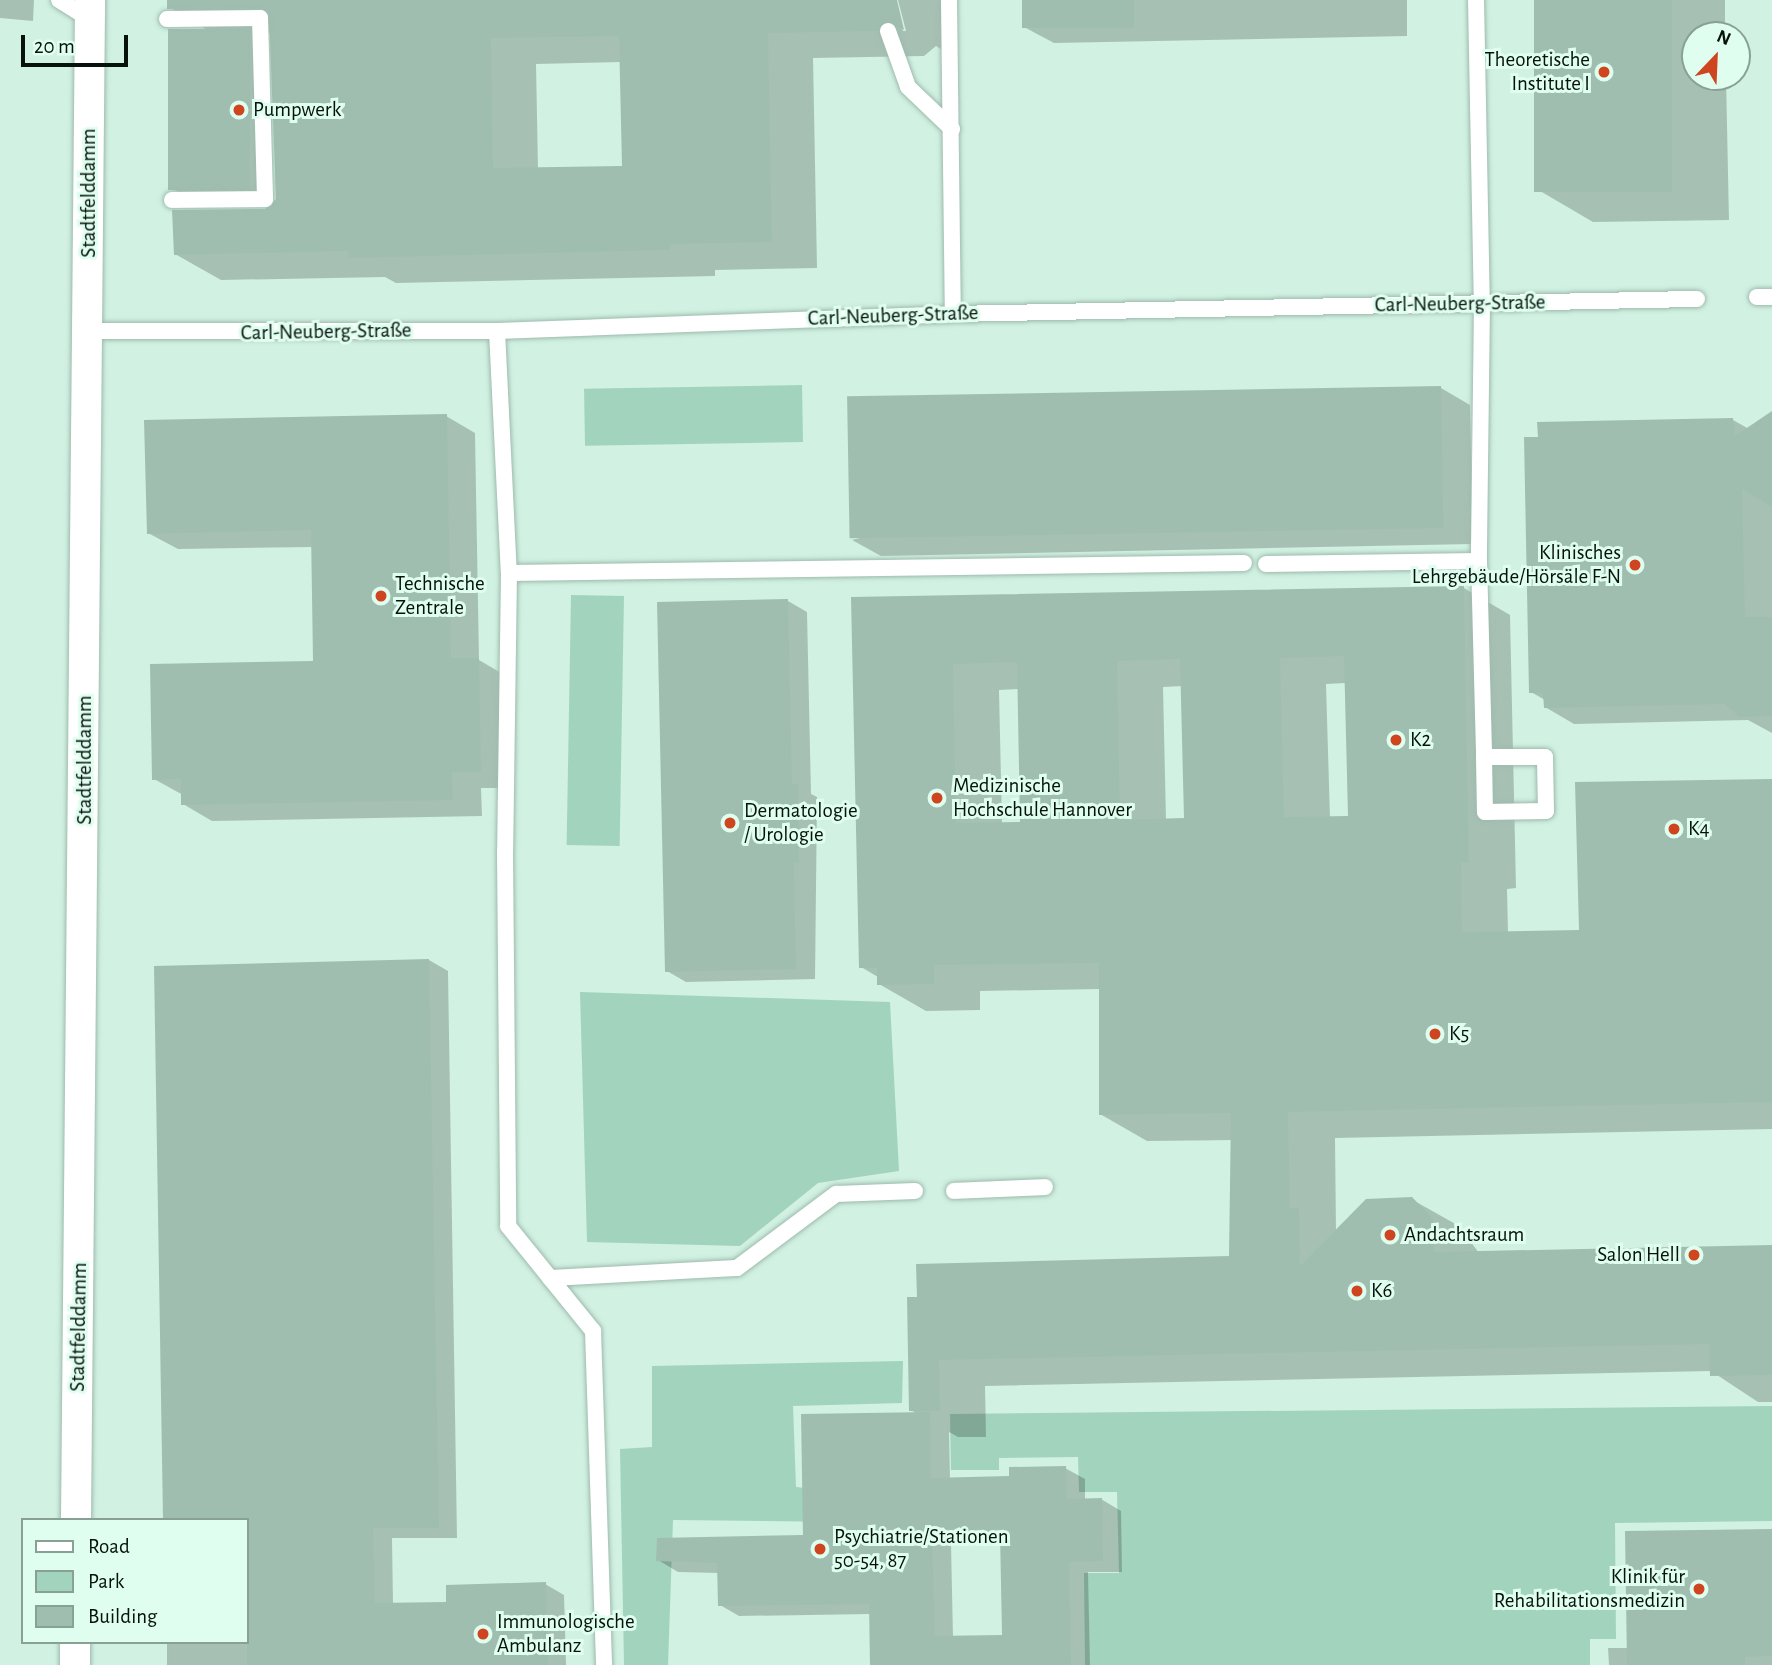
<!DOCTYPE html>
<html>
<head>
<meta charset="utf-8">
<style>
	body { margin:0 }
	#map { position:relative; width:1772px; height:1665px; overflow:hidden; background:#d1f1e2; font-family:"Alegreya Sans",sans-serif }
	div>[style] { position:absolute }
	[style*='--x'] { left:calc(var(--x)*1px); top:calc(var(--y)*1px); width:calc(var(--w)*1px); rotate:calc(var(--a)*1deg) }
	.green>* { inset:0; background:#a2d3bd; transform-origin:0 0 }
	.shadow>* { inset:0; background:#0003 }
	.building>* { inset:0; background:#a0beb0; transform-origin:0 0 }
	.roads { filter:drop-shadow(0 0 2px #9dbbad) drop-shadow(0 0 2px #9dbbad) }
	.lane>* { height:16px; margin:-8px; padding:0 8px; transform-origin:8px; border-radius:8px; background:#fff }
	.street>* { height:30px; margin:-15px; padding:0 15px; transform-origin:15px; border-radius:15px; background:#fff }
	.dots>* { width:19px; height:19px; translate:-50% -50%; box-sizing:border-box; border:4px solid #dffeef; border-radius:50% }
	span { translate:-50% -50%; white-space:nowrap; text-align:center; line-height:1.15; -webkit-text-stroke:6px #dffeef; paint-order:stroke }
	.poi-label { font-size:21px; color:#07120d }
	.right { translate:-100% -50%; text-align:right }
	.left { translate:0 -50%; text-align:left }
	.street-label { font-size:21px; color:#07120d }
	.legend { position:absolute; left:21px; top:1518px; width:228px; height:126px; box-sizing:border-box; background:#dffeef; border:2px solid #89a095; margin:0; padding:9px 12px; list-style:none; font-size:21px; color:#07120d }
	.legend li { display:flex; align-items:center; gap:14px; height:35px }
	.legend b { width:35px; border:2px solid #89a095 }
	.north { position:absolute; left:1681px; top:21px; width:70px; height:70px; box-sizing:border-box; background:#dffeef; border:2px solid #89a095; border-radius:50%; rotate:23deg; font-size:19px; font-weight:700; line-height:28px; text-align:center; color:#07120d }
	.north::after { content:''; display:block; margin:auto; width:24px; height:32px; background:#ce4520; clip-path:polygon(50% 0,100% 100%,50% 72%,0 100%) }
	.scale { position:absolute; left:21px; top:35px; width:107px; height:32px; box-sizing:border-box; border:4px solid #07120d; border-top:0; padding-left:9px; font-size:21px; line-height:24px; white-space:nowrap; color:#07120d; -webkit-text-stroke:5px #dffeef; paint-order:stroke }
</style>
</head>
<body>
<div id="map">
	<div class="green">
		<i style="left:802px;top:385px;width:57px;height:218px;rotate:89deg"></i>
		<i style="left:571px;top:595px;width:53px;height:250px;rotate:1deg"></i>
		<i style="clip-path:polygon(580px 992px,890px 1002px,899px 1171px,818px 1183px,740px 1246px,587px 1242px)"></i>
		<i style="clip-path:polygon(903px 1361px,902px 1403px,793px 1406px,796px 1487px,841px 1492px,847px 1522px,673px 1520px,668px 1665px,624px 1665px,620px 1449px,652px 1447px,652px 1366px)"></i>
		<i style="clip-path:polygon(1772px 1406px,1772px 1521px,1615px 1523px,1616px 1639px,1590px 1639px,1590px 1665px,1085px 1665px,1084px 1573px,1119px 1573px,1117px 1492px,1079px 1492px,1078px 1457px,999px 1458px,999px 1470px,951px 1470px,950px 1414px)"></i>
	</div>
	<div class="shadow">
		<i style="clip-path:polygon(0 0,34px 0,33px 21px,0 18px)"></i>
		<i style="clip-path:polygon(evenodd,169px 0,894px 0,903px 31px,906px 31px,898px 0,949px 0,949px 54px,936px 46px,924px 56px,813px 58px,817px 268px,715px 270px,715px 276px,396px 283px,385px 277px,221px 280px,175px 254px,276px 204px,273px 33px,258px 34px,263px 193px,182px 194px,173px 189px,209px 31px,169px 7px,169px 0,621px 62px,623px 167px,538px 169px,536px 64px,621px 62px)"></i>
		<i style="clip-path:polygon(1024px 0,1407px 0,1407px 36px,1054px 43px,1024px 27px)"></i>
		<i style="clip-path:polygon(1536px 0,1725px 0,1725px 35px,1695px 35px,1695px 77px,1726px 77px,1729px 220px,1593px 222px,1540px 191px)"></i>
		<i style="clip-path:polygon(1441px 388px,1470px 405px,1473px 544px,881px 556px,852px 540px)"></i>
		<i style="clip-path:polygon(1772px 413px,1772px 733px,1748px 720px,1574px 724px,1545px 707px,1545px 700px,1531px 692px,1733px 420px,1749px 429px)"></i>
		<i style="clip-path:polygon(446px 416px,475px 433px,479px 660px,508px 677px,510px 788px,481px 788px,482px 816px,212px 821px,183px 804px,183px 795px,154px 779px,315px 663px,313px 547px,178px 549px,148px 533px)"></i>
		<i style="clip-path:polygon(evenodd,1464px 588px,1510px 615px,1516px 888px,1507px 889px,1508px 933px,1580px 932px,1772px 780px,1772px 1129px,1335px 1138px,1336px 1232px,1411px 1199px,1459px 1226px,1479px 1253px,1772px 1247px,1772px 1402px,1758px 1402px,1711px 1371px,985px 1386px,986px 1437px,958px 1437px,949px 1432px,950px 1479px,1011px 1478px,1065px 1468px,1085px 1479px,1085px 1500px,1101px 1499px,1121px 1511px,1122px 1572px,1088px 1572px,1090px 1665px,872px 1665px,871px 1614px,739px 1616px,720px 1605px,719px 1573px,678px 1572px,658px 1560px,804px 1537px,917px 1414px,911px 1410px,908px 1299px,1230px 1258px,1233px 1140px,1147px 1141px,1100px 1114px,1100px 989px,980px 991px,980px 1010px,926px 1011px,879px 984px,878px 977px,861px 967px,853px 599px,1464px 588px,1346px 683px,1349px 818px,1330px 818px,1326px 684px,1346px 683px,1464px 588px,1183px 686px,1186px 820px,1166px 820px,1163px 687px,1183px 686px,1464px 588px,1019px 689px,1022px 824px,1002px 824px,999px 690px,1019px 689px,1464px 588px,1002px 1543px,1004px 1637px,953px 1637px,951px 1544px,1002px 1543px)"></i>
		<i style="clip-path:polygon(788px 601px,807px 612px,811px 794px,817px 797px,815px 979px,686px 982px,667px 971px)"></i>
		<i style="clip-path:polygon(429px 960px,448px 971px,457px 1538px,392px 1538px,393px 1604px,448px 1604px,545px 1584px,564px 1595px,566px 1665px,167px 1665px,167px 1642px,247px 1642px,247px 1520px)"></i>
		<i style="clip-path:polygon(1772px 1530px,1772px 1665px,1609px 1665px,1608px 1648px,1629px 1648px)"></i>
	</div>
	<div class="building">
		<i style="clip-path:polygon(evenodd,167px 0,897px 0,904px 30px,889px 21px,878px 31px,768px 33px,772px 242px,670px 244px,670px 250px,349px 258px,348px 251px,174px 255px,172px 210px,265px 209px,276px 199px,269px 13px,260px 8px,167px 9px,167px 0,619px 36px,622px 166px,493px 168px,491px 38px,619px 36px)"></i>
		<i style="left:1022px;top:0;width:112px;height:28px"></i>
		<i style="left:1534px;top:0;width:138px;height:192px"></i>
		<i style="left:168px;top:29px;width:82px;height:161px"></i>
		<i style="left:1441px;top:386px;width:142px;height:594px;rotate:89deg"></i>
		<i style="clip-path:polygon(1772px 411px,1772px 507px,1742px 489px,1745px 617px,1772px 617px,1772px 716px,1739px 717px,1725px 704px,1544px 708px,1543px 693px,1529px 693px,1524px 437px,1538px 437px,1537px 422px,1733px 418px,1735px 436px)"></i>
		<i style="clip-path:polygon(447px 414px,451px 658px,479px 658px,481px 772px,452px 772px,453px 800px,181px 805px,181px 779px,152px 780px,150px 664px,313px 661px,311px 530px,147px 534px,144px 420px)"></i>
		<i style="clip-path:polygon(evenodd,1464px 586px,1469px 862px,1461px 863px,1462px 932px,1579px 930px,1575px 782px,1772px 779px,1772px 1102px,1288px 1112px,1290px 1208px,1299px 1208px,1300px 1266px,1366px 1199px,1412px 1197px,1433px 1219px,1434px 1252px,1772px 1245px,1772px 1375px,1710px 1376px,1709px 1344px,939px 1360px,940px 1411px,909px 1411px,907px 1297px,917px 1297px,916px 1264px,1229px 1256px,1231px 1113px,1099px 1115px,1099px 963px,934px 965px,934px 984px,877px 985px,877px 968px,859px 968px,851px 597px,1464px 586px,1344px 656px,1348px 816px,1284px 817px,1280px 658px,1344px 656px,1464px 586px,1180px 659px,1184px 818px,1120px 820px,1117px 661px,1180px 659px,1464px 586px,1017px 662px,1020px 822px,956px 823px,953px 664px,1017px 662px)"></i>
		<i style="clip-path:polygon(788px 599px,792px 784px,798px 784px,799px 862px,794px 863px,796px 969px,665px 972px,657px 602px)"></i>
		<i style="clip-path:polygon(429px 959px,439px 1528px,373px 1528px,375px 1603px,446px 1602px,446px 1585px,546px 1582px,548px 1665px,247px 1665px,247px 1520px,163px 1520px,154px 966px)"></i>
		<i style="clip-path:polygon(evenodd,930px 1412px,931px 1478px,1009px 1476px,1009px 1467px,1066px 1466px,1067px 1499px,1102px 1498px,1103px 1561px,1069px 1562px,1071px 1665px,870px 1665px,869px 1604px,718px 1606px,717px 1563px,656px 1561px,657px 1538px,803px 1535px,801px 1414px,930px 1412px,1000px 1533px,1002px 1635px,935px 1636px,932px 1534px,1000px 1533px)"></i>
		<i style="clip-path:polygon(1772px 1529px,1772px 1656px,1745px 1657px,1745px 1665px,1627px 1665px,1625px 1531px)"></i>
	</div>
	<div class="roads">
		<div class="lane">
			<i style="--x:59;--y:0;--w:36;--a:32"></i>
			<i style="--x:949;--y:0;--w:314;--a:89.3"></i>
			<i style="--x:1476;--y:0;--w:303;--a:88.9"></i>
			<i style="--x:1482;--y:303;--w:258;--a:90.7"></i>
			<i style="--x:1479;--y:561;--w:196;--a:88.5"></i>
			<i style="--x:1484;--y:757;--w:55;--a:89"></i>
			<i style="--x:1485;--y:812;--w:61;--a:-0.9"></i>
			<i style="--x:1546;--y:811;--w:54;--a:-91.1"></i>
			<i style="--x:1545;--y:757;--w:61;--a:180"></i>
			<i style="--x:167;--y:19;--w:93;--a:-0.6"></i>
			<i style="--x:260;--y:18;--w:181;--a:88.4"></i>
			<i style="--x:265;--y:199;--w:93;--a:179.4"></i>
			<i style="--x:888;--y:31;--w:59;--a:70.3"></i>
			<i style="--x:908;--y:87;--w:61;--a:43.7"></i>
			<i style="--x:1757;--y:297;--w:15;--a:0"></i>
			<i style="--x:89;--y:331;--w:408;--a:0"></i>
			<i style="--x:497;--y:331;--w:456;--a:-2.1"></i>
			<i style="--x:953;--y:314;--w:744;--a:-1.16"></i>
			<i style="--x:497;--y:331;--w:242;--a:87.2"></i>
			<i style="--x:509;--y:573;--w:278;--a:90.8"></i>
			<i style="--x:505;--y:851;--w:375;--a:89.5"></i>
			<i style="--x:508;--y:1226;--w:135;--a:51"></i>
			<i style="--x:593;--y:1331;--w:334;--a:88.1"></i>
			<i style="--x:1266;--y:564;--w:213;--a:-0.8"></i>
			<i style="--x:509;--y:573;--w:735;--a:-0.78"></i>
			<i style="--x:954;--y:1191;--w:91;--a:-2.5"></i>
			<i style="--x:550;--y:1278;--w:187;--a:-3.1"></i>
			<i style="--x:737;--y:1268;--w:124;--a:-36.8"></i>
			<i style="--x:836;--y:1194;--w:79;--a:-2.2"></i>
		</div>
		<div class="street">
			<i style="--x:76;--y:1520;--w:1520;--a:-89.47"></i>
			<i style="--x:75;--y:1642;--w:23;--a:90"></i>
		</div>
	</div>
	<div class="dots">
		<i style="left:1604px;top:72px;background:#ce4520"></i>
		<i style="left:239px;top:110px;background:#ce4520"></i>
		<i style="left:1635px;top:565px;background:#ce4520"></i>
		<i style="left:381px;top:596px;background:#ce4520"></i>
		<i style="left:1396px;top:740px;background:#ce4520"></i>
		<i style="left:937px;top:798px;background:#ce4520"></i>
		<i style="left:730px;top:823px;background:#ce4520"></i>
		<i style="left:1674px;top:829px;background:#ce4520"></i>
		<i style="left:1435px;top:1034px;background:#ce4520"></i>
		<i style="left:1390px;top:1235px;background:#ce4520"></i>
		<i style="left:1694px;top:1255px;background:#ce4520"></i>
		<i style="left:1357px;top:1291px;background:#ce4520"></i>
		<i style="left:820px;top:1549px;background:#ce4520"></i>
		<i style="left:1699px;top:1589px;background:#ce4520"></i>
		<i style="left:483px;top:1634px;background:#ce4520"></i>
	</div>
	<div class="poi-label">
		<span class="right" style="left:1590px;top:72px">Theoretische<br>Institute I</span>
		<span class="left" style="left:253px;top:110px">Pumpwerk</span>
		<span class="right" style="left:1621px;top:565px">Klinisches<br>Lehrgebäude/Hörsäle F-N</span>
		<span class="left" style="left:395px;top:596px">Technische<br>Zentrale</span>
		<span class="left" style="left:1410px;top:740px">K2</span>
		<span class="left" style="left:953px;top:798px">Medizinische<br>Hochschule Hannover</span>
		<span class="left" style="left:744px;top:823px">Dermatologie<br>/ Urologie</span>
		<span class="left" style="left:1688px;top:829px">K4</span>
		<span class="left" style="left:1449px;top:1034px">K5</span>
		<span class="left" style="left:1404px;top:1235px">Andachtsraum</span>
		<span class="right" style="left:1680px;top:1255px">Salon Hell</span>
		<span class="left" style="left:1371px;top:1291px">K6</span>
		<span class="left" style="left:834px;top:1549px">Psychiatrie/Stationen<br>50-54, 87</span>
		<span class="right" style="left:1685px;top:1589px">Klinik für<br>Rehabilitationsmedizin</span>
		<span class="left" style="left:497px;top:1634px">Immunologische<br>Ambulanz</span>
	</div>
	<div class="street-label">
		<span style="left:89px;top:193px;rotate:-90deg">Stadtfelddamm</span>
		<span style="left:1460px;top:304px;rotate:-1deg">Carl-Neuberg-Straße</span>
		<span style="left:893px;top:316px;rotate:-2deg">Carl-Neuberg-Straße</span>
		<span style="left:326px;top:332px;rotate:-1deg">Carl-Neuberg-Straße</span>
		<span style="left:85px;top:760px;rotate:-90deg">Stadtfelddamm</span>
		<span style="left:79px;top:1327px;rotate:-89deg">Stadtfelddamm</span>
	</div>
	<ul class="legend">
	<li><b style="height:9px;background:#fff"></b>Road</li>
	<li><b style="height:19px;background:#a2d3bd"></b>Park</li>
	<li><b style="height:19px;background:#a0beb0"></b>Building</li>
	</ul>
	<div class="north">N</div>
	<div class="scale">20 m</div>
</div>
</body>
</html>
